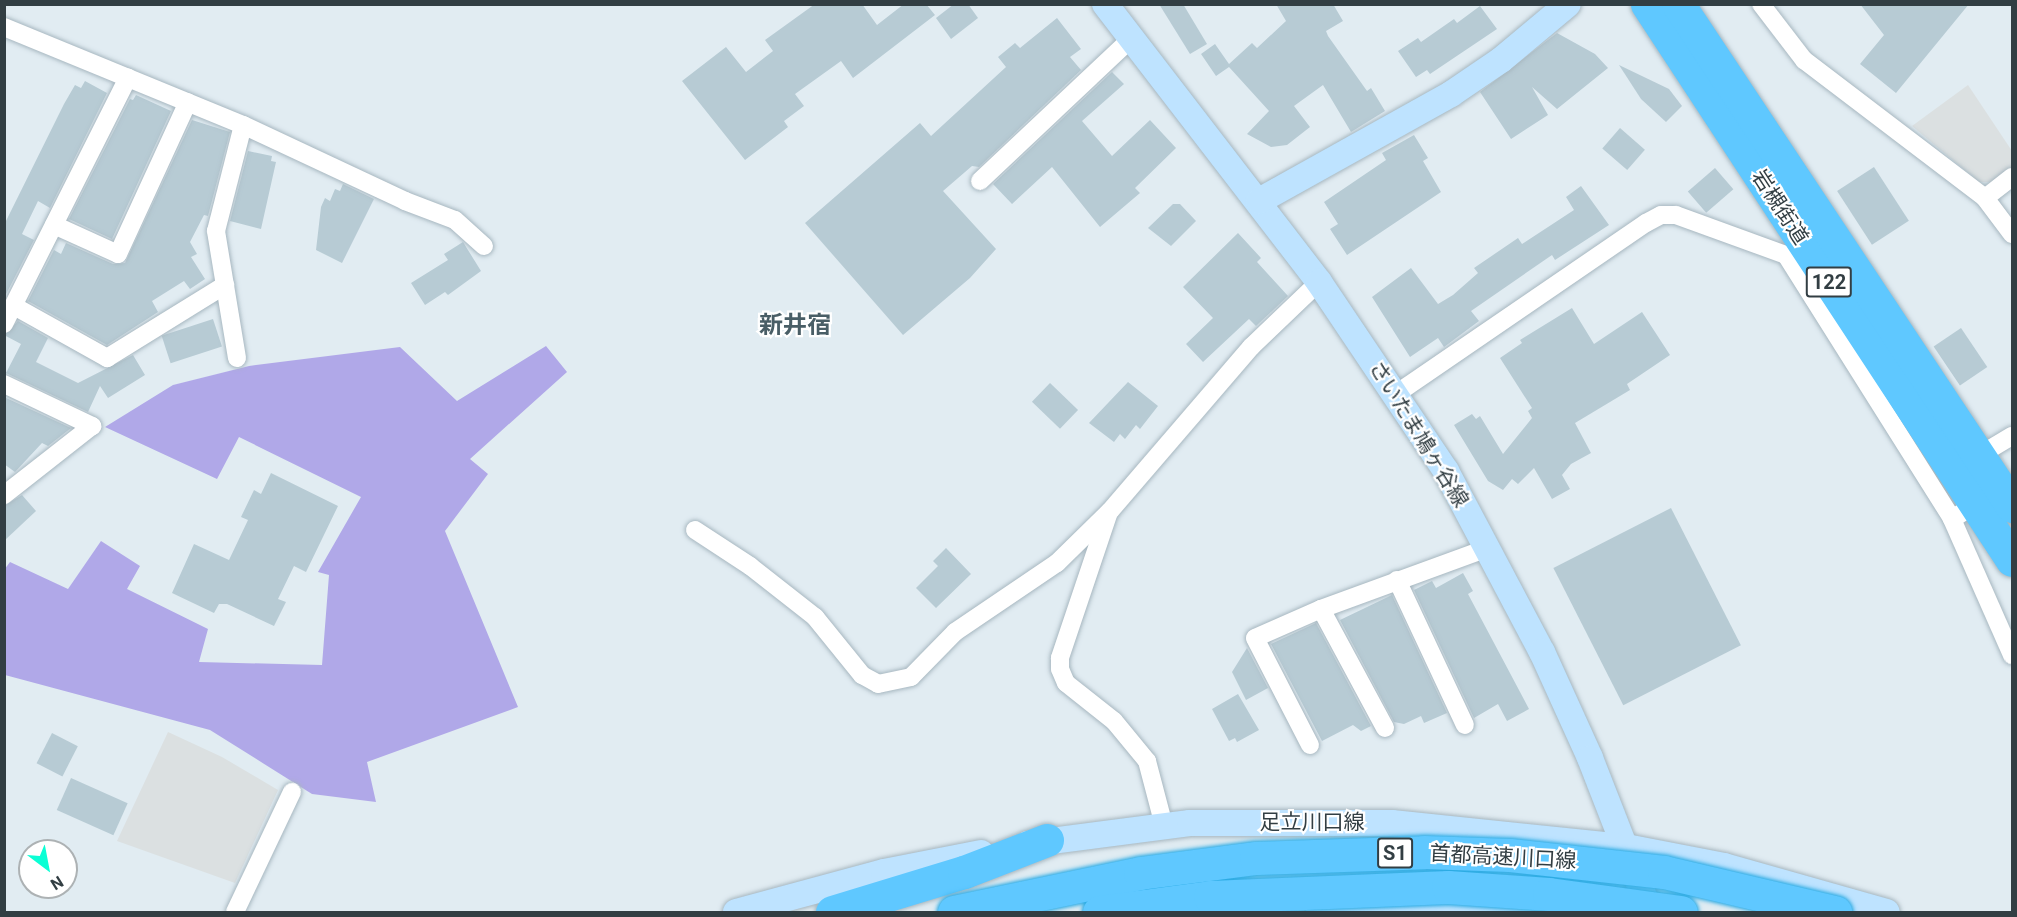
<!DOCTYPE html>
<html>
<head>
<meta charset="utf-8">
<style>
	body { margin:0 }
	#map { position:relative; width:2017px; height:917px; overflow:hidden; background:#e1ecf2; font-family:Roboto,"Noto Sans JP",sans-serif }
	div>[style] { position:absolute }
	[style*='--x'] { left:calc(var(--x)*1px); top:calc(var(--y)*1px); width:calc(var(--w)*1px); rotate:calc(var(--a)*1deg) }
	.green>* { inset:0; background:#b0a8e8 }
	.parking>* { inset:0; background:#dbe0e1 }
	.building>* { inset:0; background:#b7cbd4; transform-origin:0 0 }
	.roads { filter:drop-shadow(0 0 2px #a7b7c0) drop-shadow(0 0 2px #a7b7c0) }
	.street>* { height:18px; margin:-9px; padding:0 9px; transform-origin:9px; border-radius:9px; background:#fff }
	.secondary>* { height:26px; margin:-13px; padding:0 13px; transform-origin:13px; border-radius:13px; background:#bee3ff }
	.highway>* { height:33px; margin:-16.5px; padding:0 16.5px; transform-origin:16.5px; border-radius:16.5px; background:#5fc8ff }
	.bridges { filter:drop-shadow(0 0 2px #2aaae3) drop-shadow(0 0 2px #2aaae3) }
	.highway-bridge>* { height:33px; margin:-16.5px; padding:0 16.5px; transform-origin:16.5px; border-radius:16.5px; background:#5fc8ff }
	span { translate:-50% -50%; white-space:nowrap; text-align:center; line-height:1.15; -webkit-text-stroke:4.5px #fff; paint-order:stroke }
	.shield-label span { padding:2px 4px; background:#fff; border:2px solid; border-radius:4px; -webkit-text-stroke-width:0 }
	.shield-label { font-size:20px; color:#323e43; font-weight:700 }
	.street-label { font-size:21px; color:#323e43 }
	.quarter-label { font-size:24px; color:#495e66; font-weight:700 }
	.frame { position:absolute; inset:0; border:6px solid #323e43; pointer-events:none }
	.north { position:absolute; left:18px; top:839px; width:60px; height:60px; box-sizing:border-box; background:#fff; border:2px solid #adb2b4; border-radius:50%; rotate:148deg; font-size:16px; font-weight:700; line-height:24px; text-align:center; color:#323e43 }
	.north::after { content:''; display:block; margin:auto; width:21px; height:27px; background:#0bffd5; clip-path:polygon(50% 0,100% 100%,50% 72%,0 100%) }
</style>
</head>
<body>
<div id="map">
	<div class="green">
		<i style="clip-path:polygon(546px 346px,567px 372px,470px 459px,488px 474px,445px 531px,518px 707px,367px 762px,376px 802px,312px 794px,210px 730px,5px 675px,4px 570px,10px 562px,68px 589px,101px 541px,140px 566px,127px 589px,208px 629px,199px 662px,322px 665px,329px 575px,318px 572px,361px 497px,239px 437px,217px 479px,105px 427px,173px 385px,249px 366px,400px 347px,457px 401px)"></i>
	</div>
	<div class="parking">
		<i style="clip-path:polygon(1968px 85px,2012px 151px,2012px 168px,1996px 182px,1979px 182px,1912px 126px)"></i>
		<i style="clip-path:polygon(168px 732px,222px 757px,278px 790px,235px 883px,117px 841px)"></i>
	</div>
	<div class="building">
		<i style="clip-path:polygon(815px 4px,862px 4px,877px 25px,904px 4px,926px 4px,935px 15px,853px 78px,841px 61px,795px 94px,804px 106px,784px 121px,788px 127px,745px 160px,682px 81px,726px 47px,746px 72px,773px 51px,765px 40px)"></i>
		<i style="clip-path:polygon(954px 4px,968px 4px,978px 18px,951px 39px,936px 18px)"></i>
		<i style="clip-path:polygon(1159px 4px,1183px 4px,1207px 44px,1190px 54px)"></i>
		<i style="clip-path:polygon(1276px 4px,1333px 4px,1343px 21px,1326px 31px,1328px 36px,1367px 91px,1371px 88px,1385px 111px,1351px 132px,1323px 85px,1294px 106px,1310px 127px,1287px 145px,1271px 147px,1247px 134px,1269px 111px,1229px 67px,1216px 76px,1201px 54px,1215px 44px,1229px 64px,1252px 43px,1257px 48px,1286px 21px)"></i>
		<i style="clip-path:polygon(1860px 4px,1969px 4px,1896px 93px,1860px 64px,1884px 35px)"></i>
		<i style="clip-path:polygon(1480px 6px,1497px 29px,1430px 74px,1427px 70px,1416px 77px,1398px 51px,1418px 38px,1421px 42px,1454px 19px,1457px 23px)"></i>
		<i style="clip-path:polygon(1057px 18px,1081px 49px,1070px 57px,1081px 70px,979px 167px,972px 166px,943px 191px,996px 249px,970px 278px,903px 335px,805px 223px,920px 123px,931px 136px,1006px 67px,998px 57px,1015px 43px,1020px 48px)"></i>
		<i style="clip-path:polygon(1557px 33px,1595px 54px,1608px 68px,1557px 109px,1532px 87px,1548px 115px,1511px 139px,1480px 92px)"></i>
		<i style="clip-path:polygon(1619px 65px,1669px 89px,1682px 106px,1666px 122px,1641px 99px)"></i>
		<i style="clip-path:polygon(1112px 72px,1124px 84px,1082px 121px,1112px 156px,1150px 120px,1176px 148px,1135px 188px,1140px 193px,1100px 227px,1052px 167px,1012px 204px,993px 184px)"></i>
		<i style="clip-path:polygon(85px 81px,107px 93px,50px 208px,38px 201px,22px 234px,34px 240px,4px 298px,4px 225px,64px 104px,75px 85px,81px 88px)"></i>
		<i style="clip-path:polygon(136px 95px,171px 111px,112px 239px,69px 219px,130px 99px,133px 100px)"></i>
		<i style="clip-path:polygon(192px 120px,230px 132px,208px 216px,204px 215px,190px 242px,197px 254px,191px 257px,205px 279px,190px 289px,184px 281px,152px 301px,158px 312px,107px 345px,28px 301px,54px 250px,61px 254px,66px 243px,113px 264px,125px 263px)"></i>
		<i style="left:1620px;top:128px;width:33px;height:27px;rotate:41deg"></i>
		<i style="clip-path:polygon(1414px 135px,1428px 158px,1423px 161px,1441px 192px,1347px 255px,1330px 229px,1338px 224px,1324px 202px,1386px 160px,1382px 153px)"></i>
		<i style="clip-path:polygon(248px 151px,272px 156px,271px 161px,276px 162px,261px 229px,230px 221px)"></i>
		<i style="left:1874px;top:167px;width:64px;height:44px;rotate:57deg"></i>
		<i style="left:1715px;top:168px;width:28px;height:36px;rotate:49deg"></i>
		<i style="clip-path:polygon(343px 184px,374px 199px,342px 263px,316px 250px,321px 207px,325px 198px,330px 201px,335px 189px,340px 191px)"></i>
		<i style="clip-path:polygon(1581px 186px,1609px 225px,1555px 260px,1552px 255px,1471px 311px,1479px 321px,1444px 347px,1438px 338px,1410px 357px,1372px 297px,1411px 268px,1438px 304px,1453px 295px,1478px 273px,1474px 268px,1518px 238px,1522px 244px,1574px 210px,1566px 197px)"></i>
		<i style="clip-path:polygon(1173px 204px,1180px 204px,1196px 221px,1171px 246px,1148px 228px)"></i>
		<i style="clip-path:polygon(1238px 233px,1261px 258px,1257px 262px,1288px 296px,1256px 326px,1249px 319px,1203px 362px,1186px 344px,1213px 318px,1183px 287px)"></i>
		<i style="clip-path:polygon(463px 242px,481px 271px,448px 295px,445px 292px,425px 305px,411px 283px,448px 260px,444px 254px)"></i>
		<i style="clip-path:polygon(1572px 308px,1594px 344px,1642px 312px,1670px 355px,1627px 384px,1630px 390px,1575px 423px,1591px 453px,1571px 464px,1562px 475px,1570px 489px,1552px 499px,1534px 468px,1518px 484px,1512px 479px,1503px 490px,1488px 481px,1454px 425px,1472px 414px,1476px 419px,1480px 416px,1503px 454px,1532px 418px,1528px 411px,1532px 408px,1500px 358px,1522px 343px,1520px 340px)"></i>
		<i style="left:213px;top:319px;width:29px;height:54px;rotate:72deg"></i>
		<i style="clip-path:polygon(18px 321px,48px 338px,36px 362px,78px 383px,133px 355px,145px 375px,108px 398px,100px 386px,88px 412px,6px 373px,21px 344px,4px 335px)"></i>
		<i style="left:1961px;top:328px;width:47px;height:33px;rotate:56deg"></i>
		<i style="clip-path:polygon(1128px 382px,1158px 406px,1140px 429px,1136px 425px,1125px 439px,1120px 434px,1114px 442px,1089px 423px)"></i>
		<i style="left:1050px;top:383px;width:39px;height:26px;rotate:44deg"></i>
		<i style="clip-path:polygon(4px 397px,71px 428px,48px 446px,42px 443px,15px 472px,4px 464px)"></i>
		<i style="clip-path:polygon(271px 473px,338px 506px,306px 572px,294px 566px,278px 599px,286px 602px,274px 626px,227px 604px,219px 604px,214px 613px,172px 593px,194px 544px,229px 560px,248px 520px,241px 517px,254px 490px,261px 494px)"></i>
		<i style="clip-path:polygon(22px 495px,36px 511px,4px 541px,4px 506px)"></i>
		<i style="left:1671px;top:508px;width:154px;height:132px;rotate:63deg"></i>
		<i style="clip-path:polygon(946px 548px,971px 574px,936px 608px,916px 588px,938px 566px,933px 561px)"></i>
		<i style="clip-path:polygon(1463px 573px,1473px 591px,1468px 594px,1529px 709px,1507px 721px,1498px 704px,1474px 718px,1414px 590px,1432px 581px,1436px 588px)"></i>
		<i style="clip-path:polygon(1392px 595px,1447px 713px,1424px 723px,1421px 716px,1404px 724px,1394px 722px,1340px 620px)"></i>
		<i style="clip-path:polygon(1316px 623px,1371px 726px,1361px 731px,1353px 725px,1322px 741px,1271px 644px)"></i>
		<i style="clip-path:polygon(1247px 648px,1268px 688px,1246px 700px,1232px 672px)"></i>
		<i style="clip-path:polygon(1238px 694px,1259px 730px,1237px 742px,1235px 738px,1229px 741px,1212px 709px)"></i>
		<i style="left:52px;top:733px;width:29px;height:34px;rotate:27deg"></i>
		<i style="left:71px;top:778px;width:62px;height:35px;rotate:24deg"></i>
	</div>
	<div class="roads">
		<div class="street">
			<i style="--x:1761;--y:4;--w:71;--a:52.5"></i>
			<i style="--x:1804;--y:60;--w:228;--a:37.3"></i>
			<i style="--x:1985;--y:198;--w:34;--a:-38"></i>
			<i style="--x:4;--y:27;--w:258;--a:22.3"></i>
			<i style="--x:243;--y:125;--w:179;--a:25.1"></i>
			<i style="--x:405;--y:201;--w:53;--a:20.8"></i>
			<i style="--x:455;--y:220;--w:39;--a:42"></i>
			<i style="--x:980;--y:181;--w:209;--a:-43.3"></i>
			<i style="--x:1985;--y:198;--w:45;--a:53.1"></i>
			<i style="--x:54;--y:225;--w:70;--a:24.4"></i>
			<i style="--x:118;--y:254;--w:167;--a:-65.3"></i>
			<i style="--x:14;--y:306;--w:107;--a:29.2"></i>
			<i style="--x:107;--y:358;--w:139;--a:-31.7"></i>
			<i style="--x:4;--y:324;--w:276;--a:-63.3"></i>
			<i style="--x:237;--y:358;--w:129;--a:-99.4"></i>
			<i style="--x:216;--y:231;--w:109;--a:-75.7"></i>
			<i style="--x:4;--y:384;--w:98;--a:25.5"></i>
			<i style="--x:92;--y:426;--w:112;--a:141.9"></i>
			<i style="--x:1396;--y:394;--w:303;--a:-34.4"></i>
			<i style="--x:1646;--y:223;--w:17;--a:-28"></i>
			<i style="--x:1661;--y:215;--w:15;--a:0"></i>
			<i style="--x:1676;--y:215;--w:117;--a:20"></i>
			<i style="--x:1786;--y:255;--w:312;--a:57.8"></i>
			<i style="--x:1952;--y:519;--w:28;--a:-32"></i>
			<i style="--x:1980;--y:455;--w:37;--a:-31"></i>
			<i style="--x:1108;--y:515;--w:151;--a:108.6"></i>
			<i style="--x:1060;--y:658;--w:11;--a:90"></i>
			<i style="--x:1060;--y:669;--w:15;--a:67"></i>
			<i style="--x:1066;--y:683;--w:61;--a:38.4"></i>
			<i style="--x:1114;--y:721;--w:52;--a:50.5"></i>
			<i style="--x:1147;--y:761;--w:67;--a:75.3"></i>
			<i style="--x:1952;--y:519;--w:149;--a:66.2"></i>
			<i style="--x:695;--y:530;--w:66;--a:33.2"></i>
			<i style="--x:750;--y:566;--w:83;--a:38.1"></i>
			<i style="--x:815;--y:617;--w:75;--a:51"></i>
			<i style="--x:862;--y:675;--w:18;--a:29"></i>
			<i style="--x:878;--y:684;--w:34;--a:-12"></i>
			<i style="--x:911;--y:677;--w:63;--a:-45.6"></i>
			<i style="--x:955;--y:632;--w:123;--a:-34.1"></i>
			<i style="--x:1057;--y:563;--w:74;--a:-44.5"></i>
			<i style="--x:1110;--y:511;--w:216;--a:-49.3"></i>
			<i style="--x:1251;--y:347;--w:94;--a:-43.7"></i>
			<i style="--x:1397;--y:580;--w:160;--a:64.9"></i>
			<i style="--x:1321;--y:609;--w:135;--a:61.7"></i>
			<i style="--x:1310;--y:745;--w:120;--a:-117.2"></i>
			<i style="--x:1255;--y:638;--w:72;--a:-23.7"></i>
			<i style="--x:1321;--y:609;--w:178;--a:-20.1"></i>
			<i style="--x:235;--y:912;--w:133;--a:-64.6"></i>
		</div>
		<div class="secondary">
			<i style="--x:1105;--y:4;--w:351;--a:52.4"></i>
			<i style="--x:1319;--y:282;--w:228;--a:56.1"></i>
			<i style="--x:1446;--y:471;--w:205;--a:62.1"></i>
			<i style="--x:1542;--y:652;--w:116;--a:65.6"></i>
			<i style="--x:1590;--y:758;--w:165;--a:68.7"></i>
			<i style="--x:1259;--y:201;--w:220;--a:-29.1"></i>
			<i style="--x:1451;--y:94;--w:60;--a:-34.2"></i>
			<i style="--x:1501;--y:60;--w:87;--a:-39.9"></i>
			<i style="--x:1028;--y:844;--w:163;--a:-7.4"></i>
			<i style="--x:1190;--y:823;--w:202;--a:0"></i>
			<i style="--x:1392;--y:823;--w:235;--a:5.9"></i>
			<i style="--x:1626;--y:847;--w:100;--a:11"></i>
			<i style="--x:1724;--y:866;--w:169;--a:15.8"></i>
			<i style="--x:736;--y:912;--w:153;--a:-15.1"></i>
			<i style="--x:884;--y:872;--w:99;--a:-11.1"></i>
			<i style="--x:1319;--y:912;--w:125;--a:-3.2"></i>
			<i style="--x:1444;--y:905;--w:99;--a:2.3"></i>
		</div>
		<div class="highway">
			<i style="--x:1647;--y:4;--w:665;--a:56.72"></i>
			<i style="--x:1678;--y:4;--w:603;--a:56.36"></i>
			<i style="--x:832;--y:912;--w:138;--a:-16.9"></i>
			<i style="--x:964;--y:872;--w:89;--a:-21.1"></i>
		</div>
	</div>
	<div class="bridges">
		<div class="highway-bridge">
			<i style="--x:954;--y:912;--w:190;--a:-11.8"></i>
			<i style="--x:1140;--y:873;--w:117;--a:-7.4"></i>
			<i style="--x:1256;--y:858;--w:168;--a:-2"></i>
			<i style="--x:1424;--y:852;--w:86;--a:2"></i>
			<i style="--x:1510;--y:855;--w:155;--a:6.3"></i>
			<i style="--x:1664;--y:872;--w:176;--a:13.2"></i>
			<i style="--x:1099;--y:912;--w:112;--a:-7.7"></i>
			<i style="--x:1210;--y:897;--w:238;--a:-2.4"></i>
			<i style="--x:1448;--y:887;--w:101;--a:4"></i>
			<i style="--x:1549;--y:894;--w:133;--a:7.8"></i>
		</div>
	</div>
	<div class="shield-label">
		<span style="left:1829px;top:282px">122</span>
		<span style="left:1395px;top:853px">S1</span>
	</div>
	<div class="street-label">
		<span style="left:1780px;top:207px;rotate:57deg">岩槻街道</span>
		<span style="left:1419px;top:434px;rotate:58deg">さいたま鳩ヶ谷線</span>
		<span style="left:1312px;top:822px">足立川口線</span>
		<span style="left:1503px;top:857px;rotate:3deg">首都高速川口線</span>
	</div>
	<div class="quarter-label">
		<span style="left:795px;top:326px">新井宿</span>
	</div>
	<div class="frame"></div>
	<div class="north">N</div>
</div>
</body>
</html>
